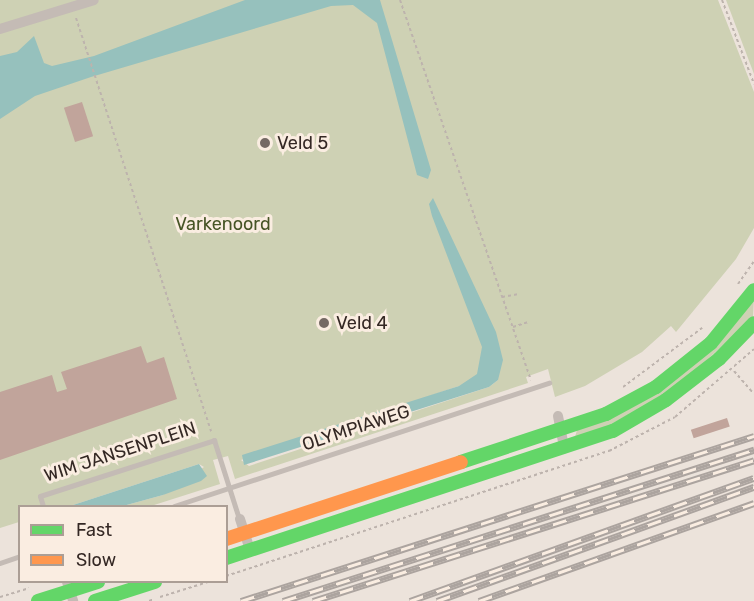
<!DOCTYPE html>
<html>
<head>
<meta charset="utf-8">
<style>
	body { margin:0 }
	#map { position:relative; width:754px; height:601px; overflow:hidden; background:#ece3db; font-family:Rubik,sans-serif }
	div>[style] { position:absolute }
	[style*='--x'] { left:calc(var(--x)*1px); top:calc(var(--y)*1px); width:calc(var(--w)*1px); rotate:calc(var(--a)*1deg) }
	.green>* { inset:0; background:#ced1b4 }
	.water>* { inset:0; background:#96c1bd }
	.building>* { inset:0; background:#c1a49b; transform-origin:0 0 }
	.path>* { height:2px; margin-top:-1px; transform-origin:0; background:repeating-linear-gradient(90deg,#bdb3ad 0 3px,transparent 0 6px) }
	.lane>* { height:5px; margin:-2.5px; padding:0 2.5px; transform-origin:2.5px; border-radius:2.5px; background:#c4bbb5 }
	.street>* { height:10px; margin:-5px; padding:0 5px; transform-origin:5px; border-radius:5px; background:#c4bbb5 }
	.fast>* { height:14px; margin:-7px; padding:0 7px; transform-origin:7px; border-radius:7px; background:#63d668 }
	.slow>* { height:14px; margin:-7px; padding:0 7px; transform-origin:7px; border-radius:7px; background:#ff974d }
	.rail>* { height:7px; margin-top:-3.5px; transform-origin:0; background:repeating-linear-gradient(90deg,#faede1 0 14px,#aca49f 0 28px); box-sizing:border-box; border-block:2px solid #aca49f }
	.dots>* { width:16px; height:16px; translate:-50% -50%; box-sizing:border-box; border:3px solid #faede1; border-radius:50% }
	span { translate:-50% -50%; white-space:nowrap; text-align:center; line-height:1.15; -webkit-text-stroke:6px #faede1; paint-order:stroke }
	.poi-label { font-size:18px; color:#342824 }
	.left { translate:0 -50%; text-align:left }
	.park-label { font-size:18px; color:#475526 }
	.street-label { font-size:18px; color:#342824 }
	.legend { position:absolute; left:18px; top:505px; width:210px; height:78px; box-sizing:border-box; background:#faede1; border:2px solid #ab9e95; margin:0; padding:8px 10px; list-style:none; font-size:18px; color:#342824 }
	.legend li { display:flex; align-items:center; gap:12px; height:30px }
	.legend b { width:30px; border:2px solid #ab9e95 }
</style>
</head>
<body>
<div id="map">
	<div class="green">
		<i style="clip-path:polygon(evenodd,0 0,718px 0,754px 92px,754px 228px,736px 259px,676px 332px,671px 326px,642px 352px,585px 386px,555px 397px,548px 369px,526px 377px,528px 383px,235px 479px,228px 456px,213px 460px,220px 484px,151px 506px,123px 506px,163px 495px,204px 467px,199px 464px,70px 506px,20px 506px,19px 522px,0 528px,0 0,498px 380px,489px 387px,249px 466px,241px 460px,459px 386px,498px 380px)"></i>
		<i style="clip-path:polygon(726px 0,754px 0,754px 74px)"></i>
		<i style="clip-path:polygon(754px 297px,753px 317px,679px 386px,592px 435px,575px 437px,577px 430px,643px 399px)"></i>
	</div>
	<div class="water">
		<i style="clip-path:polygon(245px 0,380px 0,431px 170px,428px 179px,417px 175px,377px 23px,353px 5px,331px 6px,91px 77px,35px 96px,0 119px,0 56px,17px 52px,34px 36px,44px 63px,52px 66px,94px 56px)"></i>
		<i style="clip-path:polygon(433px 198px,496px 332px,503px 360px,498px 380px,489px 387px,244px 465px,242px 455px,459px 386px,477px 374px,482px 347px,432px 216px,429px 204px)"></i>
		<i style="clip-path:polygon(199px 464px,207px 476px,201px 481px,163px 495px,123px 506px,70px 506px)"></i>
	</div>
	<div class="building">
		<i style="left:82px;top:102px;width:36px;height:19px;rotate:72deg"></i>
		<i style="clip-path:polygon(141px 346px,147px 363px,164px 357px,177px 399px,0 460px,0 392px,52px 375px,57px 392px,67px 389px,61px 372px)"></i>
		<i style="left:727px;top:418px;width:9px;height:38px;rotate:72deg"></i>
	</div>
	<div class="path">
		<i style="--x:400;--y:0;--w:402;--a:71"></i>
		<i style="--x:722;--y:0;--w:90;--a:69.1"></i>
		<i style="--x:76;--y:18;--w:435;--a:71.9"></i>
		<i style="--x:738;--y:284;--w:28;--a:-55"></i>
		<i style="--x:502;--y:297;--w:17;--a:-10"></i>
		<i style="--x:513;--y:327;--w:16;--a:-18"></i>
		<i style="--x:734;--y:371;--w:30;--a:49"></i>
		<i style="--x:623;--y:387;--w:99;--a:-36.8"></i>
		<i style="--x:226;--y:576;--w:403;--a:-18.1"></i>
		<i style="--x:609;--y:451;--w:74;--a:-27.3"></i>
		<i style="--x:675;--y:417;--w:104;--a:-40.7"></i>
		<i style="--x:0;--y:597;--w:30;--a:-17"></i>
		<i style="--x:160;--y:597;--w:50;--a:-17.4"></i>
		<i style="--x:149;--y:601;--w:5;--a:-22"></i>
	</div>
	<div class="lane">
		<i style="--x:43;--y:506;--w:10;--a:-107"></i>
		<i style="--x:40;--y:496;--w:183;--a:-17.8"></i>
		<i style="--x:214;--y:440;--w:83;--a:72.4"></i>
		<i style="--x:174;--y:506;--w:395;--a:-18.2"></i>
		<i style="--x:0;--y:563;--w:21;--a:-19"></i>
	</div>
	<div class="street">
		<i style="--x:0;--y:29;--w:98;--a:-17.1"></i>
		<i style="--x:558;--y:416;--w:33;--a:79"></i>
		<i style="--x:240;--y:519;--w:33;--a:72"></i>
		<i style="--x:67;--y:582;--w:20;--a:72"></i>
	</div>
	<div class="fast">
		<i style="--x:461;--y:462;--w:153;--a:-18.3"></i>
		<i style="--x:606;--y:414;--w:57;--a:-28.4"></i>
		<i style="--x:656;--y:387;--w:70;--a:-38.7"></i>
		<i style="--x:711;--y:343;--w:68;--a:-50.9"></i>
		<i style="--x:226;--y:558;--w:407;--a:-18.2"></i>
		<i style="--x:613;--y:431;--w:61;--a:-30.3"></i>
		<i style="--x:666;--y:400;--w:67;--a:-37.7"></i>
		<i style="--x:719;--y:359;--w:50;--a:-45.8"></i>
		<i style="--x:38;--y:601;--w:63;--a:-17.6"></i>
		<i style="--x:95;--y:601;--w:63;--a:-17.6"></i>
	</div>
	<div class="slow">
		<i style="--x:226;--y:539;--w:247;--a:-18.1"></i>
	</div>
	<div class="rail">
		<i style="--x:241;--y:601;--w:539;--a:-17.83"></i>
		<i style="--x:283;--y:601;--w:495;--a:-17.8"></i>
		<i style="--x:313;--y:601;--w:463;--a:-17.7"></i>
		<i style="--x:410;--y:601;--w:365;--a:-19.7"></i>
		<i style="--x:437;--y:601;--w:337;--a:-19.8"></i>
		<i style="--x:479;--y:601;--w:292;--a:-19.6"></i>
	</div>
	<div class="dots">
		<i style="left:265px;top:143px;background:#746964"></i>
		<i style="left:324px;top:323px;background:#746964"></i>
	</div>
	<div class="poi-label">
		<span class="left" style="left:277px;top:143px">Veld 5</span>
		<span class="left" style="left:336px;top:323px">Veld 4</span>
	</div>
	<div class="park-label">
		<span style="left:223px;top:224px">Varkenoord</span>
	</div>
	<div class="street-label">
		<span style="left:356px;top:428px;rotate:-18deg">OLYMPIAWEG</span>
		<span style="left:120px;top:452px;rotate:-18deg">WIM JANSENPLEIN</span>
	</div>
	<ul class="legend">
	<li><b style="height:8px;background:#63d668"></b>Fast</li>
	<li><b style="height:8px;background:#ff974d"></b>Slow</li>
	</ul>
</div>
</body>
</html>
